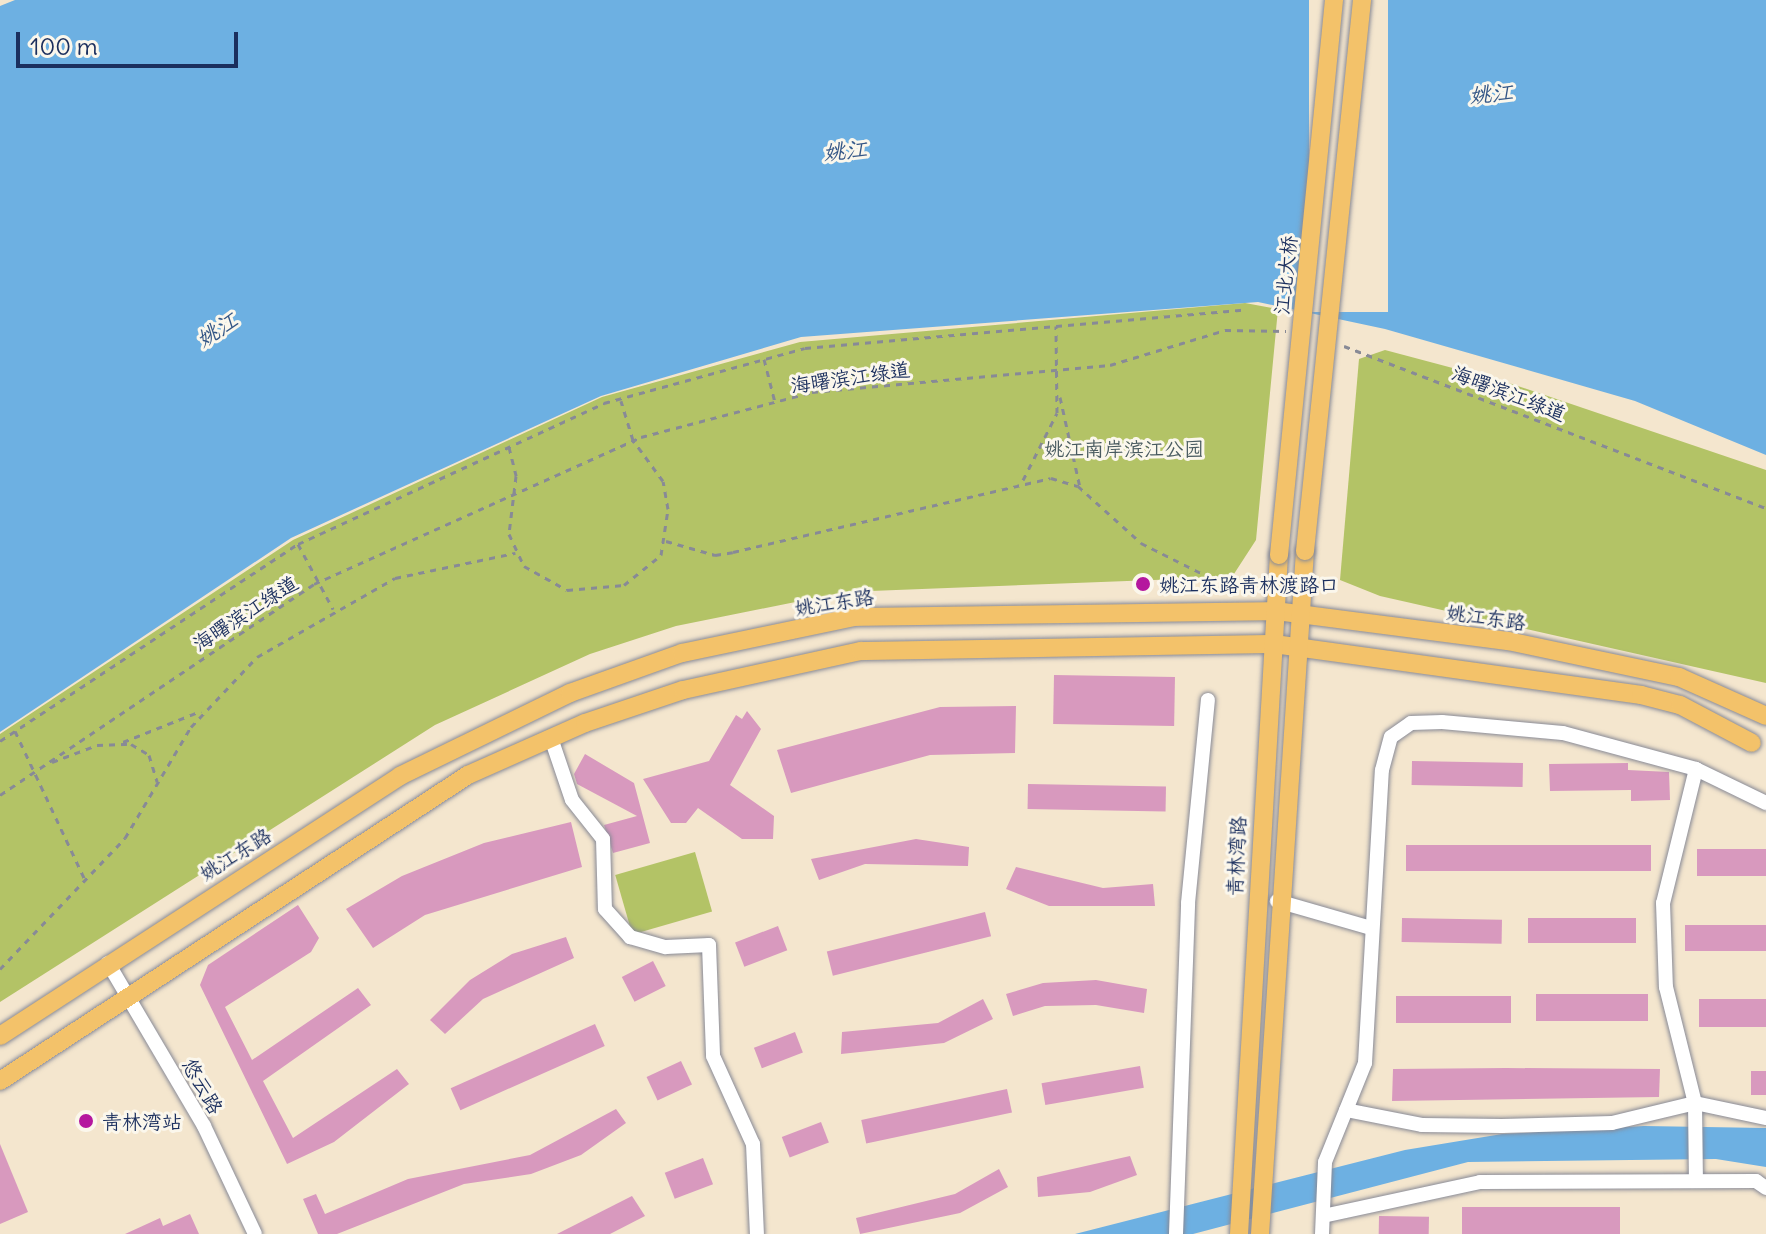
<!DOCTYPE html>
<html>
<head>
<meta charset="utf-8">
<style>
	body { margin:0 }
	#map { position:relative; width:1766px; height:1234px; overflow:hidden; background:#f4e6ce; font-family:Delius,"LXGW WenKai TC",sans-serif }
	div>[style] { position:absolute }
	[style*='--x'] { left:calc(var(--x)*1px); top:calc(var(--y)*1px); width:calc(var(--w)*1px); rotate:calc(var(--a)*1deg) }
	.green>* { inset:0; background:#b3c366; transform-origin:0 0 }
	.water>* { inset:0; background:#6db0e2 }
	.pier>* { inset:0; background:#f4e6ce; transform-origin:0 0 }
	.building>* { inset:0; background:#d899be; transform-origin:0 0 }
	.path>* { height:3px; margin-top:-1.5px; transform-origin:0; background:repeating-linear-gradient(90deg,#888a96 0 6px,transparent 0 12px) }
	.roads { filter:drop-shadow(0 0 2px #888a96) drop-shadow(0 0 2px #888a96) }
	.minor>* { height:14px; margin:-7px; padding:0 7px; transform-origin:7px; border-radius:7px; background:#fff }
	.major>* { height:18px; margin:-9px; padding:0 9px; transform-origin:9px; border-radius:9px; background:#f3c26a }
	.bridges { filter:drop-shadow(0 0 2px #888a96) drop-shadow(0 0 2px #888a96) }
	.major-bridge>* { height:18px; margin:-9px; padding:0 9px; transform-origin:9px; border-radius:9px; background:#f3c26a }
	.dots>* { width:22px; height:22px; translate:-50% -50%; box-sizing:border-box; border:4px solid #fbf7ec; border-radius:50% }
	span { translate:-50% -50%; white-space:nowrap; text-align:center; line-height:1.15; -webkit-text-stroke:6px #fbf7ec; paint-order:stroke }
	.street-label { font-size:20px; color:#1b2f5e }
	.park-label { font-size:20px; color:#495b60 }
	.poi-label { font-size:20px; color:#1b2f5e }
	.left { translate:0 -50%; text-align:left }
	.water-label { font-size:22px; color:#345686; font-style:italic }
	.scale { position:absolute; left:16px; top:32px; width:222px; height:36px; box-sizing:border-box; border:4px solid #1b2f5e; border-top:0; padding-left:10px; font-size:24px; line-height:28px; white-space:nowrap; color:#1b2f5e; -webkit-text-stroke:6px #fbf7ec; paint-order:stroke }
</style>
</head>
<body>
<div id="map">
	<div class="green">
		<i style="clip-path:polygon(1245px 303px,1278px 309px,1256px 540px,1232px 577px,845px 592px,676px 626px,590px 654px,435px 725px,0 1002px,0 734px,293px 540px,602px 397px,800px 342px)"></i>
		<i style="clip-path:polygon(1385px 350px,1509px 383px,1766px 470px,1766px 683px,1380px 596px,1340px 580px,1359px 359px)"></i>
		<i style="left:695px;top:852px;width:62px;height:83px;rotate:74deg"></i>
	</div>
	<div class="water">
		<i style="clip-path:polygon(15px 0,1766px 0,1766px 455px,1635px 401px,1385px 329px,1258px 302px,801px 337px,601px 396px,291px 538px,0 732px,0 6px)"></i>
		<i style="clip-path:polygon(1644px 1126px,1766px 1128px,1766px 1167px,1716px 1159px,1468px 1162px,1193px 1234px,1075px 1234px,1405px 1150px,1502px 1134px)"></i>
	</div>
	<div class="pier">
		<i style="left:1309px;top:0;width:79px;height:312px"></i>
	</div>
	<div class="building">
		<i style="left:1054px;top:675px;width:121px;height:49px;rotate:1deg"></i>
		<i style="clip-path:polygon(1016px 706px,1015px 753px,930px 755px,791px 793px,777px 750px,940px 707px)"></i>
		<i style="clip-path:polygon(747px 711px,761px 729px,730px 785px,774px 816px,773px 839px,742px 839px,698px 808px,686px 823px,671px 823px,643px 779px,709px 761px,736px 715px,742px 719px)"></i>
		<i style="clip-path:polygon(585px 754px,634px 783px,650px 843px,613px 853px,604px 825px,637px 816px,577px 784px,574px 774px)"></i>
		<i style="left:1412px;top:761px;width:111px;height:24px;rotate:1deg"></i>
		<i style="clip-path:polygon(1628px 763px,1628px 770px,1669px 772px,1670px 800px,1631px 801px,1631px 790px,1550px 791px,1549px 764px)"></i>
		<i style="left:1028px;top:784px;width:138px;height:25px;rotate:1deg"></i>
		<i style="clip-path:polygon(571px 822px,582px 867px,425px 915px,373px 948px,346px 909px,402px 876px,484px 843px)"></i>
		<i style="clip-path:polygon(916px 839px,969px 847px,968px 866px,865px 864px,819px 880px,811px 859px)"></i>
		<i style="left:1406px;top:845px;width:245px;height:26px"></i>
		<i style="left:1697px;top:849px;width:69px;height:27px"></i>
		<i style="clip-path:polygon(1016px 867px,1103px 888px,1153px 884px,1155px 906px,1049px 906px,1006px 889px)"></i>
		<i style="clip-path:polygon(298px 905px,319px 938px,311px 952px,225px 1007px,252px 1060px,358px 988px,371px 1005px,263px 1081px,293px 1138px,397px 1069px,409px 1084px,334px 1142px,287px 1164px,200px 985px,208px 965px)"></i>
		<i style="left:985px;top:912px;width:25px;height:163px;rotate:76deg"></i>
		<i style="left:1402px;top:918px;width:100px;height:24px;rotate:1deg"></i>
		<i style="left:1528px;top:918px;width:108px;height:25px"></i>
		<i style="left:1685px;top:925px;width:81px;height:26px"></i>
		<i style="left:778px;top:926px;width:26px;height:46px;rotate:69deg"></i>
		<i style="clip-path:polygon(566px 937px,574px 958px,483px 999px,445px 1034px,430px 1020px,470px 980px,512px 954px)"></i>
		<i style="left:653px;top:961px;width:28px;height:35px;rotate:63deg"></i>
		<i style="clip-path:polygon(1096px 980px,1147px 989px,1144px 1013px,1096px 1005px,1045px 1006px,1013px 1016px,1006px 994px,1043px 983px)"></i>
		<i style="left:1648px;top:994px;width:27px;height:112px;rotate:90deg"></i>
		<i style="left:1396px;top:996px;width:115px;height:27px"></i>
		<i style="clip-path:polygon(983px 999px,993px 1019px,944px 1043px,841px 1054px,842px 1032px,938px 1023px)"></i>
		<i style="left:1699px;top:999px;width:67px;height:28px"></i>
		<i style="left:595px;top:1024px;width:24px;height:158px;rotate:66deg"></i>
		<i style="left:795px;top:1032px;width:22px;height:44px;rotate:69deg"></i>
		<i style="left:681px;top:1061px;width:26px;height:38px;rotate:65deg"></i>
		<i style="left:1140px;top:1066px;width:22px;height:100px;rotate:80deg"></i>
		<i style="clip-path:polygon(1506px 1068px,1660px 1069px,1659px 1097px,1392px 1101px,1393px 1069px)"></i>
		<i style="left:1751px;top:1071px;width:15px;height:24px"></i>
		<i style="left:1007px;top:1089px;width:24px;height:149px;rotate:78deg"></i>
		<i style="clip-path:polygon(616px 1109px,626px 1123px,581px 1155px,531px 1174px,464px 1184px,337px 1234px,318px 1234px,303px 1199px,316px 1194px,325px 1214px,408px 1179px,530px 1155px)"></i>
		<i style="left:821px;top:1122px;width:22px;height:42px;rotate:69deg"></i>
		<i style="clip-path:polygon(0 1144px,28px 1212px,0 1224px)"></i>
		<i style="clip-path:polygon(1130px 1156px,1137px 1175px,1090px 1192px,1038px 1197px,1037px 1177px)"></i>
		<i style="left:703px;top:1158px;width:28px;height:41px;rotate:69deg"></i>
		<i style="clip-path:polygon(999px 1169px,1008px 1187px,960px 1213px,860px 1234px,856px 1218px,955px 1194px)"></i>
		<i style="clip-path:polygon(632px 1196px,645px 1216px,610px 1234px,557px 1234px)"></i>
		<i style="left:1462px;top:1207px;width:158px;height:27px"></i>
		<i style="clip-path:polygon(190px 1214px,199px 1234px,125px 1234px,160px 1218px,163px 1226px)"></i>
		<i style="left:1379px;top:1216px;width:50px;height:18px;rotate:1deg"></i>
	</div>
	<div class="path">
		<i style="--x:1344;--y:346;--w:452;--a:21"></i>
		<i style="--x:764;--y:359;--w:44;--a:75.7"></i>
		<i style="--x:1060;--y:397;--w:92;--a:77.5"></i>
		<i style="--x:509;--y:447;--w:30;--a:76"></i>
		<i style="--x:516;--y:476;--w:58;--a:96.9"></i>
		<i style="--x:509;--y:534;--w:35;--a:65"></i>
		<i style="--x:524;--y:566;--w:49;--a:29.2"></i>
		<i style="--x:567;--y:590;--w:57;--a:-5"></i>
		<i style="--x:624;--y:585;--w:48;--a:-39"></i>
		<i style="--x:661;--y:555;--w:47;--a:-81.3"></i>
		<i style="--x:668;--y:509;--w:28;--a:-100"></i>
		<i style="--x:663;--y:481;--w:51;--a:-126.2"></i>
		<i style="--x:633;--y:440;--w:41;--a:-107.1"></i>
		<i style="--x:1023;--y:480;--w:75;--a:-63.1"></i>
		<i style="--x:1057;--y:413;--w:87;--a:-90.7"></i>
		<i style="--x:666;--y:541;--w:51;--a:15.9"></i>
		<i style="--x:715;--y:555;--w:18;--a:-9"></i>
		<i style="--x:733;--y:552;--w:326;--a:-13.1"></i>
		<i style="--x:1051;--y:478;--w:28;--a:17"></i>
		<i style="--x:1078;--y:486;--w:85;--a:42.1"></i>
		<i style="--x:1141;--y:543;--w:67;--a:26.6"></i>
		<i style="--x:298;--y:544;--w:74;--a:61.7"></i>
		<i style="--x:15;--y:731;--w:167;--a:64.8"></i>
		<i style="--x:0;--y:741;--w:357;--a:-33.5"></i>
		<i style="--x:298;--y:544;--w:337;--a:-24.7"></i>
		<i style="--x:604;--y:403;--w:208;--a:-15.3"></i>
		<i style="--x:805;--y:348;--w:439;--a:-5"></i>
		<i style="--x:123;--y:742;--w:84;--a:-21.7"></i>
		<i style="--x:52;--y:762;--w:48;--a:-20.7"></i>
		<i style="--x:97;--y:745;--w:34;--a:-2"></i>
		<i style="--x:131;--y:744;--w:21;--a:31"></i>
		<i style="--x:149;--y:755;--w:28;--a:73"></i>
		<i style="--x:0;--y:795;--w:378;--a:-33.9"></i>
		<i style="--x:314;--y:584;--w:359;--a:-24.2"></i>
		<i style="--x:641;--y:437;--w:177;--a:-14.7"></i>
		<i style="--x:812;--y:392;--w:299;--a:-5.2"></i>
		<i style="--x:1110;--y:365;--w:120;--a:-16.9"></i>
		<i style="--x:1225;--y:330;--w:61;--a:0.9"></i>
		<i style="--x:0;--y:969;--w:181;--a:-46.3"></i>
		<i style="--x:125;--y:838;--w:129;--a:-59.3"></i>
		<i style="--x:191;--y:727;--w:96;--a:-46.7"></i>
		<i style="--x:257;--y:657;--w:159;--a:-29.8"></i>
		<i style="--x:395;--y:578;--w:123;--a:-11.8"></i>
	</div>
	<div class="roads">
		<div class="minor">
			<i style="--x:551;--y:738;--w:65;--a:71.3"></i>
			<i style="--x:572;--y:800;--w:50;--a:51.5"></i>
			<i style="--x:603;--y:839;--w:70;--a:88.4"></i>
			<i style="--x:605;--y:909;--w:38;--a:48"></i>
			<i style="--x:630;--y:937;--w:37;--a:16"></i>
			<i style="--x:666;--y:947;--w:43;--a:-2.7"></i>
			<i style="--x:709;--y:945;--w:111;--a:87.9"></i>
			<i style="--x:713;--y:1056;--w:97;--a:65.6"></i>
			<i style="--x:753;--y:1144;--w:90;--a:87.5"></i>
			<i style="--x:1696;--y:769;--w:138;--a:103.8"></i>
			<i style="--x:1663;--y:903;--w:84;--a:88"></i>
			<i style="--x:1666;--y:987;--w:120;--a:76"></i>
			<i style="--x:1695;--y:1103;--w:78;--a:89.3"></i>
			<i style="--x:1277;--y:901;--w:98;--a:16"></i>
			<i style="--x:108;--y:963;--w:189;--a:59.5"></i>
			<i style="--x:204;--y:1126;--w:119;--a:64.7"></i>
			<i style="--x:1346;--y:1110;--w:77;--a:11.2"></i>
			<i style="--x:1422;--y:1125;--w:80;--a:0.7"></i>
			<i style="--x:1502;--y:1126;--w:110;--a:-1.6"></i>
			<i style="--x:1612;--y:1123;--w:85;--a:-13.5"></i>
			<i style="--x:1695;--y:1103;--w:73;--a:11.9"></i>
			<i style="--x:1323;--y:1216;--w:161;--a:-12.2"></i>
			<i style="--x:1480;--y:1182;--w:276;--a:-0.2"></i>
			<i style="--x:1756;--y:1181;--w:12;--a:35"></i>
			<i style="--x:1176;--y:1234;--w:331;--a:-87.9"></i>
			<i style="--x:1188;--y:903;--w:204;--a:-84.4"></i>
			<i style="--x:1322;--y:1234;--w:72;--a:-87.6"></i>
			<i style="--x:1325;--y:1162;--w:107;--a:-68"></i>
			<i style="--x:1365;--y:1063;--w:293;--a:-86.7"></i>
			<i style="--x:1382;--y:770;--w:34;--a:-75"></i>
			<i style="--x:1391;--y:737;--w:24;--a:-35"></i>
			<i style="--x:1411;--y:723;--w:31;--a:-2"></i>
			<i style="--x:1442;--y:722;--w:121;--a:5.2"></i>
			<i style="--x:1563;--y:733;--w:138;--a:15.1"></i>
			<i style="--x:1696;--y:769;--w:78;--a:25.9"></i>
		</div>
		<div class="major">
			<i style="--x:0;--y:1036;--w:477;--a:-33"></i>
			<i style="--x:400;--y:776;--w:189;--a:-26"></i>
			<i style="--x:570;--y:693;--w:119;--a:-19.7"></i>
			<i style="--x:682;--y:653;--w:177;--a:-11.8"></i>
			<i style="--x:855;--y:617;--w:421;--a:-0.8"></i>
			<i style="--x:1276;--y:611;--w:234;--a:7.4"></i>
			<i style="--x:1508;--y:641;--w:175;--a:11.9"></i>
			<i style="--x:1679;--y:677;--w:95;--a:24.1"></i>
			<i style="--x:0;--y:1081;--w:559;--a:-33.18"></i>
			<i style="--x:468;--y:775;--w:128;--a:-24"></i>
			<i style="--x:585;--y:723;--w:103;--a:-18.6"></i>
			<i style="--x:683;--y:690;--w:182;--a:-12.4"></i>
			<i style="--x:861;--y:651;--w:413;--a:-1"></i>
			<i style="--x:1274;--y:644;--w:371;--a:7.9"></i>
			<i style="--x:1641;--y:695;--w:40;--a:14.4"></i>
			<i style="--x:1680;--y:705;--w:81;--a:27.8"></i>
			<i style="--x:1239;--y:1234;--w:680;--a:-86.63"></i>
			<i style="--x:1260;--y:1234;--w:684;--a:-86.23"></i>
		</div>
	</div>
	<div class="bridges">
		<div class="major-bridge">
			<i style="--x:1305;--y:551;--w:554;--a:-84.09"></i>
			<i style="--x:1279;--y:555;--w:558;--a:-84.34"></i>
		</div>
	</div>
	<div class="dots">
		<i style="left:1143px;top:584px;background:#b5179e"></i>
		<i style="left:86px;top:1121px;background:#b5179e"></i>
	</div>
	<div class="street-label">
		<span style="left:1285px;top:275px;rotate:-84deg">江北大桥</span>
		<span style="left:850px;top:377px;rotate:-8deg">海曙滨江绿道</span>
		<span style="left:1509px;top:393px;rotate:21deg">海曙滨江绿道</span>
		<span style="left:834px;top:602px;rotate:-9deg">姚江东路</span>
		<span style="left:245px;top:613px;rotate:-33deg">海曙滨江绿道</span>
		<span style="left:1486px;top:617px;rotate:8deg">姚江东路</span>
		<span style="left:235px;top:854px;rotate:-32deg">姚江东路</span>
		<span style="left:1236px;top:856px;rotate:-87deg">青林湾路</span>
		<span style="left:203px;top:1086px;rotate:60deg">悠云路</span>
	</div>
	<div class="park-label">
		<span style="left:1124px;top:448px">姚江南岸滨江公园</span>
	</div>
	<div class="poi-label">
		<span class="left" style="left:1159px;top:584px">姚江东路青林渡路口</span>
		<span class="left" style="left:102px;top:1121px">青林湾站</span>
	</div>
	<div class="water-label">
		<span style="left:1491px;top:94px;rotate:-5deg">姚江</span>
		<span style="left:845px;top:151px;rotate:-5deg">姚江</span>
		<span style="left:217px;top:330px;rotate:-33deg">姚江</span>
	</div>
	<div class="scale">100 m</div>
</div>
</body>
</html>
